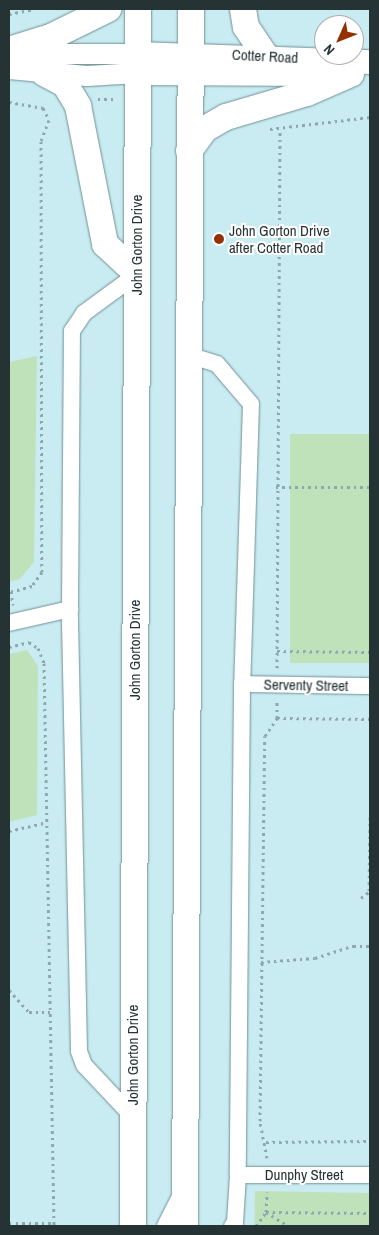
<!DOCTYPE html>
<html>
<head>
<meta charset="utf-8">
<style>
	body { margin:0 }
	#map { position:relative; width:379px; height:1235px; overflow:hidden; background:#c9ecf2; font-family:"Archivo Narrow",sans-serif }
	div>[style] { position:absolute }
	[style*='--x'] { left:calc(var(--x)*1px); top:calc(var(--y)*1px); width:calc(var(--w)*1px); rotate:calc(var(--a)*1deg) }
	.green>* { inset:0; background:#c0e2bb; transform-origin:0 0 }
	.path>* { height:3px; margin-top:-1.5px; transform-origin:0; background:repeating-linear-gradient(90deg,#8ea9ae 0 2.5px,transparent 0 6.5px) }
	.roads { filter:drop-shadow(0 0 1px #719196) drop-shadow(0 0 1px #719196) }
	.minor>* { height:16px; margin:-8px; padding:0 8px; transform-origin:8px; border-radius:8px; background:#fff }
	.tertiary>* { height:20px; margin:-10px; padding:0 10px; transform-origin:10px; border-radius:10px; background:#fff }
	.secondary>* { height:24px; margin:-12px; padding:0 12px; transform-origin:12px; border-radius:12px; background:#fff }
	.primary>* { height:26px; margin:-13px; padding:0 13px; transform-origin:13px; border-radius:13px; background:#fff }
	.dots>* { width:14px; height:14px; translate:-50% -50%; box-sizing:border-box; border:2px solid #fff; border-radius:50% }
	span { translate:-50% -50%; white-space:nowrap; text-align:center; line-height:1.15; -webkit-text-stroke:4px #fff; paint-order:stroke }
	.street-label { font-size:15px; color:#263335 }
	.poi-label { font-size:15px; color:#263335 }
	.left { translate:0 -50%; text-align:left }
	.frame { position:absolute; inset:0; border:10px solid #263335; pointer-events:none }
	.north { position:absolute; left:314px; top:15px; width:50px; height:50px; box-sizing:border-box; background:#fff; border:1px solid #a8adae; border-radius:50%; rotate:226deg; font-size:14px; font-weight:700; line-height:20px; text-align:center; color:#263335 }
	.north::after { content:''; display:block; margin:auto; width:18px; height:22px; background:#942f00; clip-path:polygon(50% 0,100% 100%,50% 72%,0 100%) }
</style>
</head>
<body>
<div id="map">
	<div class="green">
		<i style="clip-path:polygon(37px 356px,34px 562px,20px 579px,9px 582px,9px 362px)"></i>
		<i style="left:290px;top:434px;width:80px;height:229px"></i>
		<i style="clip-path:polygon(27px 650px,38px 666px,37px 815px,9px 822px,9px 654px)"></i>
		<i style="left:255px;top:1191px;width:115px;height:35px;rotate:1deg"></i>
	</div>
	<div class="path">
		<i style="--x:9;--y:14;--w:25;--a:-11"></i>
		<i style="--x:98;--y:99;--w:17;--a:0"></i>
		<i style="--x:9;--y:102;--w:35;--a:10"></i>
		<i style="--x:43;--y:108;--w:13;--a:63"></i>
		<i style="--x:49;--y:120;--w:22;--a:111"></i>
		<i style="--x:41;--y:141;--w:431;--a:89.9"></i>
		<i style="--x:42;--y:572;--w:17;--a:126"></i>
		<i style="--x:32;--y:586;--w:24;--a:165"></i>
		<i style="--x:270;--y:129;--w:101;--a:-6.8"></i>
		<i style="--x:276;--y:487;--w:94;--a:0"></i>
		<i style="--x:11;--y:591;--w:14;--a:82"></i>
		<i style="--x:9;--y:647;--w:21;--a:-14"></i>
		<i style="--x:29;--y:642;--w:11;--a:34"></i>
		<i style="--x:38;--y:648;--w:16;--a:68"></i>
		<i style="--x:44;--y:663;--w:563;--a:88.98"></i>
		<i style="--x:277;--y:651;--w:93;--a:0.6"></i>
		<i style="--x:277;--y:668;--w:539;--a:-89.68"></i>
		<i style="--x:277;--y:718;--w:93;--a:0.6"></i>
		<i style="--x:9;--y:831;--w:39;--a:-13"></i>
		<i style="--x:369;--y:891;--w:74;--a:-89.2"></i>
		<i style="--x:361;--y:898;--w:11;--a:-38"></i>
		<i style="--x:261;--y:962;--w:54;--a:-4.2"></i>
		<i style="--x:315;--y:958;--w:40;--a:-18"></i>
		<i style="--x:353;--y:946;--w:17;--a:0"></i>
		<i style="--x:9;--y:990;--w:30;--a:48"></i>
		<i style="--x:29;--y:1012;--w:21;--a:0"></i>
		<i style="--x:266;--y:1142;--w:104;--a:-0.6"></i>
		<i style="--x:267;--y:1158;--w:38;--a:-101"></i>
		<i style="--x:260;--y:1121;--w:385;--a:-89.3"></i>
		<i style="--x:265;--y:736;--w:22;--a:-56"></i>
		<i style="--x:277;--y:718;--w:16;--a:-90"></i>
		<i style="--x:266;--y:1212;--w:104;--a:0.6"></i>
		<i style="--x:266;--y:1212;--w:26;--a:32"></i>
		<i style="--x:9;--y:1223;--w:45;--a:0"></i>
		<i style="--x:256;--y:1226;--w:17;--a:-54"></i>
		<i style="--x:266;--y:1212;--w:20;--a:-87"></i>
	</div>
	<div class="roads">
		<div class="minor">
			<i style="--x:189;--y:355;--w:29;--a:18"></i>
			<i style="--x:217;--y:364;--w:52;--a:49.6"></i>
			<i style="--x:251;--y:404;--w:280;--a:91.8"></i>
			<i style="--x:242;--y:684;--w:491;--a:90.5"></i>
			<i style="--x:238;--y:1175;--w:48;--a:93.6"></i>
			<i style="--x:235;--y:1223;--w:4;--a:135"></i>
			<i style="--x:9;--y:623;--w:63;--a:-12.9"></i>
			<i style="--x:242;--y:684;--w:128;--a:0.9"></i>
			<i style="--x:133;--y:1117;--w:71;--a:-133.3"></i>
			<i style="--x:84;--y:1065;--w:15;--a:-110"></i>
			<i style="--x:79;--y:1051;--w:442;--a:-91.2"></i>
			<i style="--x:70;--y:609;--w:278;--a:-89.6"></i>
			<i style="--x:72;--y:331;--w:22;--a:-56"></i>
			<i style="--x:84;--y:313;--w:66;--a:-36.3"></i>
			<i style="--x:238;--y:1175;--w:132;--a:0"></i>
			<i style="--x:165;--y:1226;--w:34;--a:-63"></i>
		</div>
		<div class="tertiary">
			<i style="--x:13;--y:54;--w:124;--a:0"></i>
			<i style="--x:9;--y:69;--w:78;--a:5.1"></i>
			<i style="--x:87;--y:76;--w:51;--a:-3.4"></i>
		</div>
		<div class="secondary">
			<i style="--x:137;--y:54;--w:233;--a:2"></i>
			<i style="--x:138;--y:73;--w:188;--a:0.3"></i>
		</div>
		<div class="primary">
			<i style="--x:243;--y:9;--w:18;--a:81"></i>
			<i style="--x:246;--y:27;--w:36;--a:56"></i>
			<i style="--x:9;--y:50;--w:44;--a:-17.2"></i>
			<i style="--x:51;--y:37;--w:64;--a:-26.2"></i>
			<i style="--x:44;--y:73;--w:24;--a:28"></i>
			<i style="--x:65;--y:84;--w:26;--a:59"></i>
			<i style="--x:78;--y:106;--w:141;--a:78.9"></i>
			<i style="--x:105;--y:244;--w:44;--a:43.2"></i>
			<i style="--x:189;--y:151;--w:27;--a:-54"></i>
			<i style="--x:205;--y:129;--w:24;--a:-30"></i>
			<i style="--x:226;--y:117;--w:84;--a:-16.5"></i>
			<i style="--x:307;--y:93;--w:48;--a:-23.4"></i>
			<i style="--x:133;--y:1226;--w:1217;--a:-89.76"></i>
			<i style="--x:185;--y:1226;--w:1217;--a:-89.72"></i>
		</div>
	</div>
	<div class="dots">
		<i style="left:219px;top:239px;background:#942f00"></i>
	</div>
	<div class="street-label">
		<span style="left:265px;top:56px;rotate:3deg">Cotter Road</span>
		<span style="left:137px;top:245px;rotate:-90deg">John Gorton Drive</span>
		<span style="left:135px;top:650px;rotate:-90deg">John Gorton Drive</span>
		<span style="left:306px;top:685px;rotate:1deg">Serventy Street</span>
		<span style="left:133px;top:1055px;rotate:-90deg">John Gorton Drive</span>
		<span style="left:304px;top:1175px">Dunphy Street</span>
	</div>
	<div class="poi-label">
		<span class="left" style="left:229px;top:239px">John Gorton Drive<br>after Cotter Road</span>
	</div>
	<div class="frame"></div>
	<div class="north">N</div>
</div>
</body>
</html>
